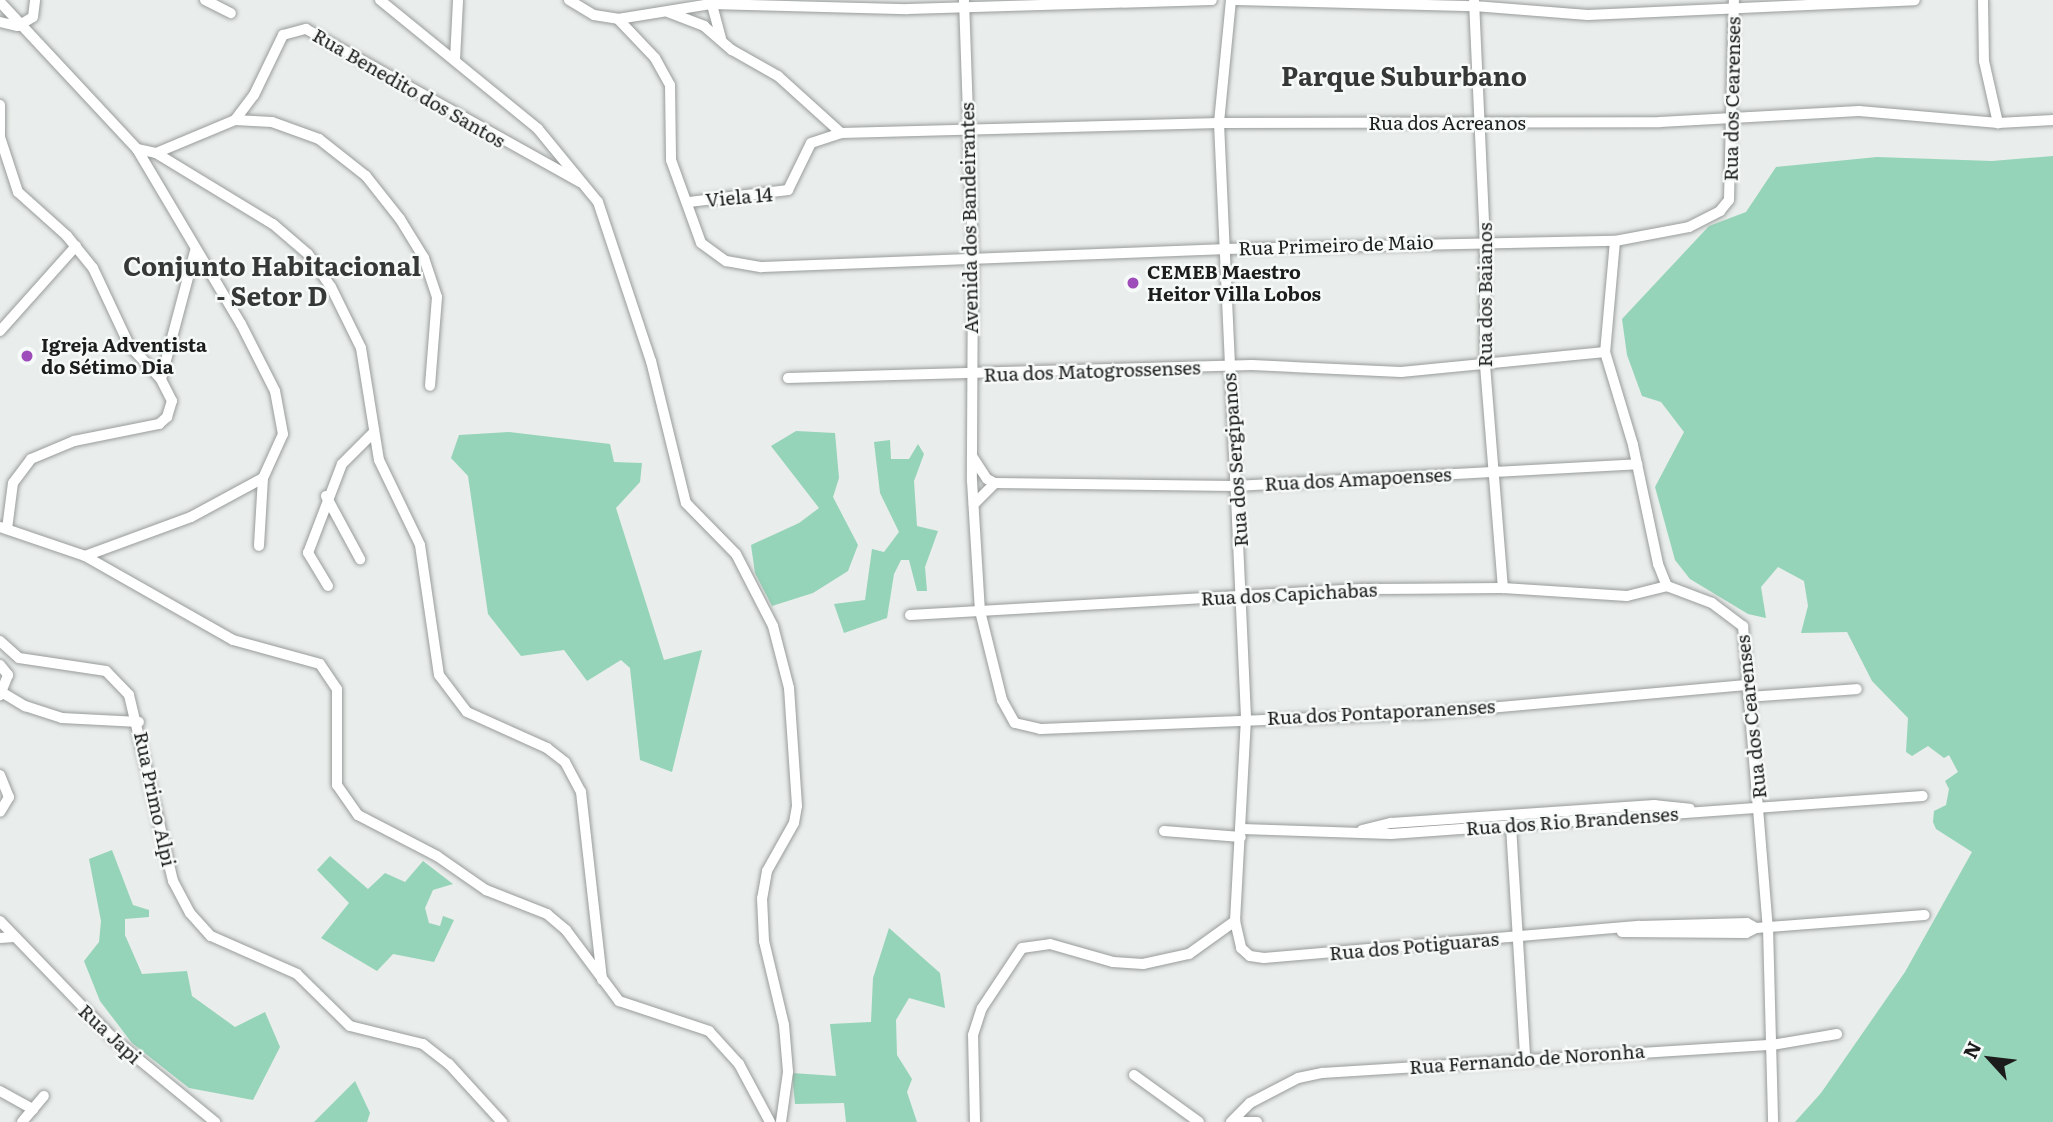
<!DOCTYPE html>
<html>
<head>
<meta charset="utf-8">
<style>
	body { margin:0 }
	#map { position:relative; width:2053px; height:1122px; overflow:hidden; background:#e9edeb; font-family:Literata,serif }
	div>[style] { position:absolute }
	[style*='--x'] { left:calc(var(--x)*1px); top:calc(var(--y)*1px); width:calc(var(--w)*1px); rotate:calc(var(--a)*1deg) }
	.green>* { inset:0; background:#95d4b9 }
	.roads { filter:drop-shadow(0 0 2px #989c9a) drop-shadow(0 0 2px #989c9a) }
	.street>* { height:10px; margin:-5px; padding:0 5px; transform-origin:5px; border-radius:5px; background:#fff }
	.dots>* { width:19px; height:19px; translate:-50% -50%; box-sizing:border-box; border:4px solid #f6faf8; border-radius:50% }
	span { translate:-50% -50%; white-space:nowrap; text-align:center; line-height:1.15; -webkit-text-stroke:5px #f6faf8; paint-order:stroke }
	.street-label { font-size:19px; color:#1b1c1b }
	.poi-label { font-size:19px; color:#1b1c1b; font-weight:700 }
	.left { translate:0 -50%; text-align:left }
	.district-label { font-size:26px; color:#353837; font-weight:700 }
	.north { position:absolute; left:1955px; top:1024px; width:70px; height:70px; -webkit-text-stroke:5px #f6faf8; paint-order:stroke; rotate:297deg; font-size:19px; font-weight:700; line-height:28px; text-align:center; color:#1b1c1b }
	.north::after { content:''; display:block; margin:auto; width:24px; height:32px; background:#1b1c1b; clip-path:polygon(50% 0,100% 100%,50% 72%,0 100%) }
</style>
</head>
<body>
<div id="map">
	<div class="green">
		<i style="clip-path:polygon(2053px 156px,2053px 1122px,1795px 1122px,1821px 1093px,1905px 972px,1972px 852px,1936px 829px,1933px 822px,1934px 811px,1946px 805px,1949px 789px,1945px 781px,1958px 772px,1949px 755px,1944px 758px,1928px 746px,1912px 756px,1906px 752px,1908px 718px,1872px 681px,1847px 632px,1801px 633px,1808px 606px,1804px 581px,1778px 567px,1761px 587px,1766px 618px,1748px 614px,1690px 579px,1675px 560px,1655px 487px,1684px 432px,1661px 402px,1642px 396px,1627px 355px,1622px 319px,1709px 226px,1746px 212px,1776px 167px,1877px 157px,1992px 161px)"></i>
		<i style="clip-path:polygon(796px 431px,835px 433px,839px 478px,833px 497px,858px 545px,848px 571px,813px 593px,772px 606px,755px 573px,751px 545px,799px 523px,819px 508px,771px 446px)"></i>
		<i style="clip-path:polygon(509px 432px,610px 444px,614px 462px,642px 463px,640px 482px,616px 508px,664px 660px,702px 650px,672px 772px,640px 760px,630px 668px,621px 660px,587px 681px,564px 650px,521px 656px,488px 614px,468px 476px,451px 458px,459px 435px)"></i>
		<i style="clip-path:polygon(890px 440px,891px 459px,909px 459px,918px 444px,924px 454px,914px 481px,917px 526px,938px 531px,925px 567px,927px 591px,917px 591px,909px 560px,901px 560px,894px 574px,887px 618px,844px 633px,834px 604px,865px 600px,872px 549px,884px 552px,899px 532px,880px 493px,874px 442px)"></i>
		<i style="clip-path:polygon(112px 850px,133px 905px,149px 910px,149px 917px,125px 919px,125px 935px,142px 974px,187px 971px,192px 996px,235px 1027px,265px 1012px,280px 1047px,253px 1100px,189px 1088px,132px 1043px,100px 1001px,84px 961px,99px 942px,101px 921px,89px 859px)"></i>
		<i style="clip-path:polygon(330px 856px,368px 889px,385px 873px,405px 882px,423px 861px,453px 884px,433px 890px,425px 908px,429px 923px,440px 926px,443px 916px,454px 920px,434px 962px,393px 954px,377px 971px,321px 938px,349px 903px,317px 870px)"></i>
		<i style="clip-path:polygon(889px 928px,940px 973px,945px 1008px,909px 998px,896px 1020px,897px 1055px,912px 1079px,907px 1092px,917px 1122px,846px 1122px,844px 1103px,795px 1104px,792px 1073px,836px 1076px,830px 1024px,871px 1022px,873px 978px)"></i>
		<i style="clip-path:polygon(355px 1081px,370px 1113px,367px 1122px,314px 1122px)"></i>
	</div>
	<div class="roads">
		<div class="street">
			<i style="--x:205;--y:0;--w:29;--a:27"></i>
			<i style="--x:380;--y:0;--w:204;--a:39.2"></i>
			<i style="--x:538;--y:129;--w:94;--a:50.6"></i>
			<i style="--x:598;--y:202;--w:168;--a:71.6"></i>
			<i style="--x:651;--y:361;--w:146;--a:76.2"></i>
			<i style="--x:686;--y:503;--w:71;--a:45.6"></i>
			<i style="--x:736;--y:554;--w:81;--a:62.8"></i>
			<i style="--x:773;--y:626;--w:64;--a:75.5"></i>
			<i style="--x:789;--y:688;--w:118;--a:86.1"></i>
			<i style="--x:797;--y:806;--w:17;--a:100"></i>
			<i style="--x:794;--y:823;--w:55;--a:119.4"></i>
			<i style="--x:767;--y:871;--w:27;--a:100"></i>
			<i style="--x:762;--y:898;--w:43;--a:87.3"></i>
			<i style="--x:764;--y:941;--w:86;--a:76.6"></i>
			<i style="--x:784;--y:1025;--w:47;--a:85.1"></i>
			<i style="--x:788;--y:1072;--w:50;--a:98"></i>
			<i style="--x:569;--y:0;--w:29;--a:31"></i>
			<i style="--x:594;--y:15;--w:24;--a:9"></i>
			<i style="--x:618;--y:19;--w:94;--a:-9.2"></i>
			<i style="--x:711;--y:4;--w:197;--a:1.5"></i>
			<i style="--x:908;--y:9;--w:304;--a:-1.7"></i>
			<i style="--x:964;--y:0;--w:260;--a:88"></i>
			<i style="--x:973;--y:260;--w:221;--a:90.3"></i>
			<i style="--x:972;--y:481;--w:130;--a:86.5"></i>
			<i style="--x:980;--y:611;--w:92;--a:76.1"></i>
			<i style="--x:1002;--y:700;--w:26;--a:61"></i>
			<i style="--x:1015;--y:723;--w:26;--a:13"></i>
			<i style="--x:1040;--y:729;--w:381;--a:-2.3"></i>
			<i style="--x:1421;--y:714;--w:327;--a:-5.1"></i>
			<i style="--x:1231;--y:0;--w:124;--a:95.6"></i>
			<i style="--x:1219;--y:123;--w:596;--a:87.4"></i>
			<i style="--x:1246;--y:718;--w:203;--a:93.1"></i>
			<i style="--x:1235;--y:921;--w:28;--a:77"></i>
			<i style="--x:1241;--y:948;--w:12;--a:42"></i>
			<i style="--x:1250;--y:956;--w:14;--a:8"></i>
			<i style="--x:1264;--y:958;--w:377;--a:-4.9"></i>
			<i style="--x:1640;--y:926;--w:107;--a:-1.6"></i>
			<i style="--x:1747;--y:923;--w:10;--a:29"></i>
			<i style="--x:1237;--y:0;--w:237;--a:1.5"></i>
			<i style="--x:1474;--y:6;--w:114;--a:4.5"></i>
			<i style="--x:1588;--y:15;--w:327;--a:-2.6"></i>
			<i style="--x:1983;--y:0;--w:61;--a:89.1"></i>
			<i style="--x:1984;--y:61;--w:64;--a:77.3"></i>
			<i style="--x:711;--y:1;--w:39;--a:75"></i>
			<i style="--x:1474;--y:1;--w:240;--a:87.4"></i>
			<i style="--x:1485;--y:241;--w:124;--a:90"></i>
			<i style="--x:1485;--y:365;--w:224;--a:85.4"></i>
			<i style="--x:0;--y:2;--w:201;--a:47"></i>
			<i style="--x:137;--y:149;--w:204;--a:59.3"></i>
			<i style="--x:241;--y:324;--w:75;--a:63.1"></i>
			<i style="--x:275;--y:391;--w:44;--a:79.5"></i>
			<i style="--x:283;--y:434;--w:48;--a:114.4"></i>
			<i style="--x:263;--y:478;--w:68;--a:93.4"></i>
			<i style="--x:668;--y:12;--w:39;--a:21"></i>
			<i style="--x:704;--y:26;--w:37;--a:41"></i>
			<i style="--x:732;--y:50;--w:53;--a:29.5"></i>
			<i style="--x:778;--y:76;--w:85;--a:42.1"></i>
			<i style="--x:618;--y:19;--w:54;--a:46.5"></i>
			<i style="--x:655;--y:58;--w:31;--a:61"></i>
			<i style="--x:670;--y:85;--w:75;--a:89.2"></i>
			<i style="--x:671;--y:160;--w:88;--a:70.1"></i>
			<i style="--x:701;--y:243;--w:31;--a:36"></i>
			<i style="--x:726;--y:261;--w:36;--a:10"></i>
			<i style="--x:761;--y:267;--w:462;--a:-2.2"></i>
			<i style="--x:1223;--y:249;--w:392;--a:-1.2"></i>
			<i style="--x:1615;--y:241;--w:75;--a:-10.7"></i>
			<i style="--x:1689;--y:227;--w:35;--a:-27"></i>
			<i style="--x:1720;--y:211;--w:14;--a:-51"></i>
			<i style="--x:1729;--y:200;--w:200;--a:-88.6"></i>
			<i style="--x:0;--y:22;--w:18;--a:13"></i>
			<i style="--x:18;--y:26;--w:17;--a:-31"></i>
			<i style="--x:33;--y:17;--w:17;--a:-83"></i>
			<i style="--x:455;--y:60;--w:60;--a:-87.1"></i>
			<i style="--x:0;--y:105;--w:32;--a:90"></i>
			<i style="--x:0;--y:137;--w:58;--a:71.9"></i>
			<i style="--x:18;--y:192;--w:66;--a:41.9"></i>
			<i style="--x:67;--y:236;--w:41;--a:50.9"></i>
			<i style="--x:93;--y:268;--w:85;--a:64.9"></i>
			<i style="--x:129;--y:345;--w:47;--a:46.7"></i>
			<i style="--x:235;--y:120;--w:37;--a:3"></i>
			<i style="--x:272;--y:122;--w:50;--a:19.9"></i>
			<i style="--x:319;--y:139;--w:60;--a:38.2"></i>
			<i style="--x:366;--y:176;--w:55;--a:51.7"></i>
			<i style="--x:400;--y:219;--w:46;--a:58.4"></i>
			<i style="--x:424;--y:258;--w:41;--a:71.6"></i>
			<i style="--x:437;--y:297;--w:89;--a:94.5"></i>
			<i style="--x:137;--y:149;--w:19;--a:12"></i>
			<i style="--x:156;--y:153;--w:137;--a:31.3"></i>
			<i style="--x:273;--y:224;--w:46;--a:40.6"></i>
			<i style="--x:308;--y:254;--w:40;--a:55.1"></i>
			<i style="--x:331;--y:287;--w:68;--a:63.8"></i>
			<i style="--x:361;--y:348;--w:113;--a:80.9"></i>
			<i style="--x:379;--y:460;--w:94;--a:64.2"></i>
			<i style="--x:420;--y:545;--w:131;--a:81.7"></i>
			<i style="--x:439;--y:675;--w:46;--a:52.9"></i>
			<i style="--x:467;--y:712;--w:88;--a:24.2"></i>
			<i style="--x:547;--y:748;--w:23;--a:38"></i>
			<i style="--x:565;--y:762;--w:34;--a:62"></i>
			<i style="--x:581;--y:792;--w:189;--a:83.6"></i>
			<i style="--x:156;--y:153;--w:86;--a:-22.7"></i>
			<i style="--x:235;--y:120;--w:31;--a:-53"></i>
			<i style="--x:254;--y:95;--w:67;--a:-64.2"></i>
			<i style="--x:283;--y:35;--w:24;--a:-15"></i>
			<i style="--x:306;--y:29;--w:314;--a:29.2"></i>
			<i style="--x:689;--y:202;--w:100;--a:-6.9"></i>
			<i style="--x:788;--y:190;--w:52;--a:-63.9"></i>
			<i style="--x:811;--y:143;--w:32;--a:-18"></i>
			<i style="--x:841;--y:133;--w:378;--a:-1.5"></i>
			<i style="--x:1219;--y:123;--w:441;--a:-0.1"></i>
			<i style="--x:1660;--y:122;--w:199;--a:-3.2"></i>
			<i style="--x:1859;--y:111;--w:140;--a:4.9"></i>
			<i style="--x:1998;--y:123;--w:55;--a:-3.1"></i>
			<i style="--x:1615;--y:241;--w:111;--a:95.1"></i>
			<i style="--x:1605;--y:352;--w:97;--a:73.2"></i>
			<i style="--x:1633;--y:445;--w:122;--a:78.1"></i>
			<i style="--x:1658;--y:564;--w:24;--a:68"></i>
			<i style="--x:0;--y:331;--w:114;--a:-48.2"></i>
			<i style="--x:788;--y:378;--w:464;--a:-1.6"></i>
			<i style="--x:1252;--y:365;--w:149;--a:2.7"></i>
			<i style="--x:1401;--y:372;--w:205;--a:-5.6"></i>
			<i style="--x:972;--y:456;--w:27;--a:57"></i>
			<i style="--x:987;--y:479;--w:9;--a:27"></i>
			<i style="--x:995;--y:483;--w:30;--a:135"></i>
			<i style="--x:995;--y:483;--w:240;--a:0.7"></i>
			<i style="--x:1235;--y:486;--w:403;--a:-3.1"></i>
			<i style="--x:326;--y:496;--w:72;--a:61.6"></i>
			<i style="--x:0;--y:527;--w:90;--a:18.8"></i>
			<i style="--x:85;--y:556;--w:170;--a:29.6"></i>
			<i style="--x:233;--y:640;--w:90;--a:15.4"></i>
			<i style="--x:320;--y:664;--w:30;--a:56"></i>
			<i style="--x:337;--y:689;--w:96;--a:90"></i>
			<i style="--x:337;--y:785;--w:37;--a:55"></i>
			<i style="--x:358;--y:815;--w:89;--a:27.4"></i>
			<i style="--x:437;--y:856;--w:60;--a:34.8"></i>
			<i style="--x:486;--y:890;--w:66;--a:21.5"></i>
			<i style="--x:547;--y:914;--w:25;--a:40"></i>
			<i style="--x:566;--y:930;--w:89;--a:53.3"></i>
			<i style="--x:619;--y:1001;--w:95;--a:18.4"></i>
			<i style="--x:709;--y:1031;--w:45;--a:47.7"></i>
			<i style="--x:739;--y:1064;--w:66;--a:61.9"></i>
			<i style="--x:7;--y:529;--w:46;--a:-82.6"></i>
			<i style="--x:13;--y:483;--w:30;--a:-53"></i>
			<i style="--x:31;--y:459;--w:47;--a:-22.7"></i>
			<i style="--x:74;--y:441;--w:87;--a:-11.3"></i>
			<i style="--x:159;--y:424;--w:11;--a:-41"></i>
			<i style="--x:167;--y:417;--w:17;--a:-73"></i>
			<i style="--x:172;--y:401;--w:25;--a:-117"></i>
			<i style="--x:161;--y:379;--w:132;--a:-75.1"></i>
			<i style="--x:85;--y:556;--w:113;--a:-20.2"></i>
			<i style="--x:191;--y:517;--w:82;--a:-28.4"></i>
			<i style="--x:328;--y:586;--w:39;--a:-121"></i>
			<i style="--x:308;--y:553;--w:95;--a:-69.1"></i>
			<i style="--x:342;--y:464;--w:44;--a:-45"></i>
			<i style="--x:910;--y:615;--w:456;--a:-3.3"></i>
			<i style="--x:1365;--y:589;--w:138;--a:-0.4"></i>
			<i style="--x:1503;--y:588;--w:124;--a:3.7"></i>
			<i style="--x:1627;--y:596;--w:41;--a:-14"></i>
			<i style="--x:1667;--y:586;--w:48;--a:20.7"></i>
			<i style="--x:1712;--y:603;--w:39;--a:37"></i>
			<i style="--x:1743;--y:626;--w:302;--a:85.3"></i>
			<i style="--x:1768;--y:927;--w:195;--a:88.5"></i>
			<i style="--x:0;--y:641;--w:25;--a:42"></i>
			<i style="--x:19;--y:658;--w:88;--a:8.5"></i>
			<i style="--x:106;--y:671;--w:33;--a:46"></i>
			<i style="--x:129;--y:695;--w:191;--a:76.7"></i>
			<i style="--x:173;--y:881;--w:36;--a:62"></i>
			<i style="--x:190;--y:913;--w:31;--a:48"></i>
			<i style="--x:211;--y:936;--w:94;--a:23.8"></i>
			<i style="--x:297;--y:974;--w:74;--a:44.5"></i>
			<i style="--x:350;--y:1026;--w:75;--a:13.9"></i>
			<i style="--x:423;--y:1044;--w:33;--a:38"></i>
			<i style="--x:449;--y:1064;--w:79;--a:47.6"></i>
			<i style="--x:0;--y:665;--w:13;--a:51"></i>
			<i style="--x:8;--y:675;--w:22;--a:112"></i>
			<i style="--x:3;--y:693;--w:26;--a:31"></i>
			<i style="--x:25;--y:706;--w:39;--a:18"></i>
			<i style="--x:62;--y:718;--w:77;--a:3"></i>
			<i style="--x:1748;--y:697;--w:109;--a:-4.2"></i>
			<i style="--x:0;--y:775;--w:24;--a:68"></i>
			<i style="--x:9;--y:797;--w:17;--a:121"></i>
			<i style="--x:1511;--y:826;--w:231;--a:86.5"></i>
			<i style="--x:1242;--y:829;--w:149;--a:1.9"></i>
			<i style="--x:1391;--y:834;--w:533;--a:-4.09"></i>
			<i style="--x:1362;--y:830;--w:30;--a:-14"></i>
			<i style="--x:1391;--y:823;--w:264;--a:-3.9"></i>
			<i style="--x:1654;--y:805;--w:36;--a:6"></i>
			<i style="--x:1164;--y:831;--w:77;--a:4.5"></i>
			<i style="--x:0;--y:921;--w:164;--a:46"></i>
			<i style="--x:114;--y:1039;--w:131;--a:39.4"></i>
			<i style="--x:1622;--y:932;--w:124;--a:0.5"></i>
			<i style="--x:1746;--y:933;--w:11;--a:-27"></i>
			<i style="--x:1756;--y:928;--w:169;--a:-4.4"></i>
			<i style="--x:0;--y:938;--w:14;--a:-4"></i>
			<i style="--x:1134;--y:1075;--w:80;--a:35.9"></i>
			<i style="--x:0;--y:1091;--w:38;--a:29"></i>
			<i style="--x:22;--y:1122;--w:34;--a:-50"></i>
			<i style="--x:975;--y:1122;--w:87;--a:-91.3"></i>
			<i style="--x:973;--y:1035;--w:28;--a:-72"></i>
			<i style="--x:982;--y:1008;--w:72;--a:-56.3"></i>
			<i style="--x:1022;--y:948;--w:28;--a:-8"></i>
			<i style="--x:1050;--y:944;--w:66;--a:15.9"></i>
			<i style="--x:1113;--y:962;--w:30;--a:4"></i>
			<i style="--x:1143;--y:964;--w:47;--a:-12.3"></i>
			<i style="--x:1189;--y:954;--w:57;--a:-35.7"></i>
			<i style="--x:1231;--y:1122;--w:27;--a:-45"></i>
			<i style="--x:1250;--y:1103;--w:54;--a:-27.5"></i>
			<i style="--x:1298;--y:1078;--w:25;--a:-12"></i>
			<i style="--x:1322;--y:1073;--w:451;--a:-3.6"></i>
			<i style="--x:1772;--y:1045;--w:66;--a:-9.6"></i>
			<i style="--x:1233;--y:1122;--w:24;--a:0"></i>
		</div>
	</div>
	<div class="dots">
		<i style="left:1133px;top:283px;background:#9f4cbb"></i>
		<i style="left:27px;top:356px;background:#9f4cbb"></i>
	</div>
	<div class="street-label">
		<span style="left:409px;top:88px;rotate:30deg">Rua Benedito dos Santos</span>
		<span style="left:1732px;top:99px;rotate:-89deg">Rua dos Cearenses</span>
		<span style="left:1447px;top:123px">Rua dos Acreanos</span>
		<span style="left:739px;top:197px;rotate:-5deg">Viela 14</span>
		<span style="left:969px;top:218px;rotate:-91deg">Avenida dos Bandeirantes</span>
		<span style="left:1336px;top:245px;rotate:-2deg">Rua Primeiro de Maio</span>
		<span style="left:1485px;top:295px;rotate:-90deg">Rua dos Baianos</span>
		<span style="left:1092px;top:371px;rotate:-2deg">Rua dos Matogrossenses</span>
		<span style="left:1235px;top:460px;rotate:-94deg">Rua dos Sergipanos</span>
		<span style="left:1358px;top:479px;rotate:-3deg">Rua dos Amapoenses</span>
		<span style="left:1289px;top:594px;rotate:-3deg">Rua dos Capichabas</span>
		<span style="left:1381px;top:712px;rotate:-3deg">Rua dos Pontaporanenses</span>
		<span style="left:1751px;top:717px;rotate:-96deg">Rua dos Cearenses</span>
		<span style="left:155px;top:799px;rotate:78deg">Rua Primo Alpi</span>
		<span style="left:1572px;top:821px;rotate:-4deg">Rua dos Rio Brandenses</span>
		<span style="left:1414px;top:946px;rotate:-5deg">Rua dos Potiguaras</span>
		<span style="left:110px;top:1034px;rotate:43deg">Rua Japi</span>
		<span style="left:1527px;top:1059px;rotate:-4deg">Rua Fernando de Noronha</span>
	</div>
	<div class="poi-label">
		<span class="left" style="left:1147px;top:283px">CEMEB Maestro<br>Heitor Villa Lobos</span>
		<span class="left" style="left:41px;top:356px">Igreja Adventista<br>do Sétimo Dia</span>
	</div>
	<div class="district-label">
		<span style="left:1404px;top:75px">Parque Suburbano</span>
		<span style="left:272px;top:280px">Conjunto Habitacional<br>- Setor D</span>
	</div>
	<div class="north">N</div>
</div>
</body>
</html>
